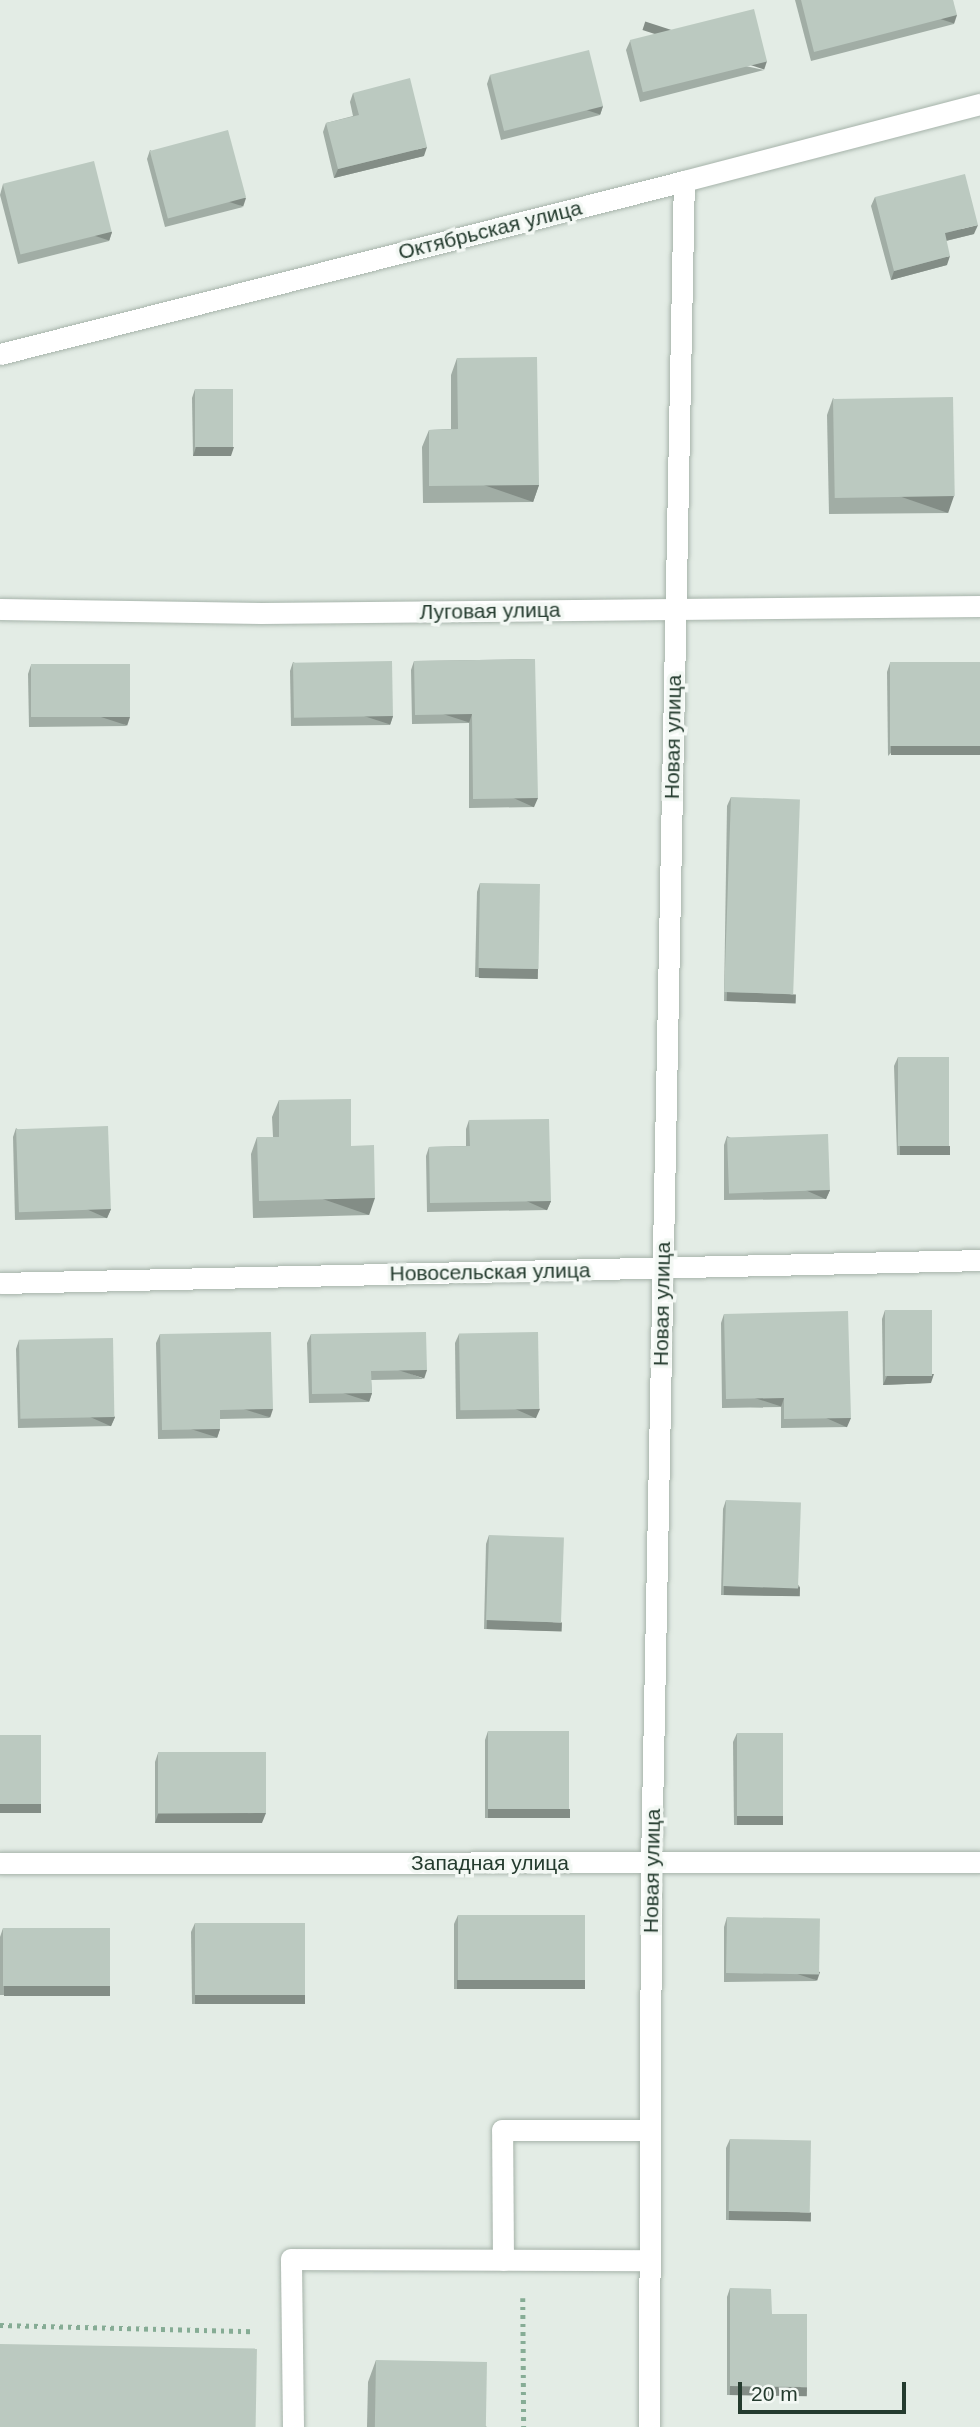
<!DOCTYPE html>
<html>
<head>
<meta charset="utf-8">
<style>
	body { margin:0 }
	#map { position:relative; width:980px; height:2427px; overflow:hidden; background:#e3ece5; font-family:Arial,sans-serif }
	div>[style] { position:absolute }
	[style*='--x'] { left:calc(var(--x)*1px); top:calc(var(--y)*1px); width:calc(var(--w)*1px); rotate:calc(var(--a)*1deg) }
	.path>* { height:4.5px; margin-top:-2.25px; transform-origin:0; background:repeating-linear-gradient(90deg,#86ac95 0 3.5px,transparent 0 8.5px) }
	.roads { filter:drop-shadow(0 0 2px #a6b3aa) drop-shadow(0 0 2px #a6b3aa) }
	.service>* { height:21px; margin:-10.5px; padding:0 10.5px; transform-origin:10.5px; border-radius:10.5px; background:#fff }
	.minor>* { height:21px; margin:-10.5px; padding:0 10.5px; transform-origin:10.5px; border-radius:10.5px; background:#fff }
	.tertiary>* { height:21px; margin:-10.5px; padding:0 10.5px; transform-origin:10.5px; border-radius:10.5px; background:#fff }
	.wall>* { inset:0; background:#a1ada5 }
	.shaded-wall>* { inset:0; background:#838d86; transform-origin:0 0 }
	.building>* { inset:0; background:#bbc9c0; transform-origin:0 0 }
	span { translate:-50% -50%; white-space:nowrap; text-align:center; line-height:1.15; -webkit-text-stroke:7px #f3f8f4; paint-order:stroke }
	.street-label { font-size:21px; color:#243b2e }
	.scale { position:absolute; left:738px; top:2382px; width:168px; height:32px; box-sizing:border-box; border:4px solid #243b2e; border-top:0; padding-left:9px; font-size:21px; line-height:24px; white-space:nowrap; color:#243b2e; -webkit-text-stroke:5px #f3f8f4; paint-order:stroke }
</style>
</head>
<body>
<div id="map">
	<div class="path">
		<i style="--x:523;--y:2298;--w:129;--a:89.6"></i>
		<i style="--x:0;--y:2325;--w:252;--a:1.4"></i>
	</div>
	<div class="roads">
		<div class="service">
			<i style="--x:503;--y:2260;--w:130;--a:-90.4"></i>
			<i style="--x:502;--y:2130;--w:148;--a:0"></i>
			<i style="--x:293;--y:2427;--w:168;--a:-90.7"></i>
			<i style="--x:291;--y:2259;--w:359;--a:0.2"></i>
		</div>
		<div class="minor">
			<i style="--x:0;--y:354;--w:706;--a:-14.19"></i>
			<i style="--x:0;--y:609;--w:261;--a:0.9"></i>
			<i style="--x:261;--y:613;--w:719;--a:-0.56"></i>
			<i style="--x:0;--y:1283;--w:980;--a:-1.34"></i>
			<i style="--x:0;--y:1863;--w:980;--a:-0.06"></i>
		</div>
		<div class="tertiary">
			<i style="--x:649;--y:2427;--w:563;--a:-89.8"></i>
			<i style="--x:651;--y:1864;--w:1683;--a:-88.88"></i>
			<i style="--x:684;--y:181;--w:306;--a:-14.6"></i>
		</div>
	</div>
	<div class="wall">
		<i style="clip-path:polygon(795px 0,953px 0,954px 24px,811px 61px)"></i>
		<i style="clip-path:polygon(630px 41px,764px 70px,640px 102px,626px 50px)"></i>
		<i style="clip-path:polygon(490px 75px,603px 106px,600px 115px,501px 140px,487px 84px)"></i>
		<i style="clip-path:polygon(353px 93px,424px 156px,334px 178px,323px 132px,326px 123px,353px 116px,350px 102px)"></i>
		<i style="clip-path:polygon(150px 150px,243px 207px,165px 227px,147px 159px)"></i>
		<i style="clip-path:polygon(3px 184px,112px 232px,109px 241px,18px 264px,0 195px)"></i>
		<i style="clip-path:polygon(875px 197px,974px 234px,946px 241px,947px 265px,891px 280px,871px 206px)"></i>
		<i style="clip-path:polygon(457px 358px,539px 485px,533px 502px,423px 503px,422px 447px,429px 430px,451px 429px,451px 375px)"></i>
		<i style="clip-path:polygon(195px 389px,231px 456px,193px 456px,192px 398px)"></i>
		<i style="clip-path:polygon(833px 398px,948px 513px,829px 514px,827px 415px)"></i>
		<i style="clip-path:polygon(535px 659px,534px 807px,469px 808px,469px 723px,412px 724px,411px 670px,414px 661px)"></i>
		<i style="clip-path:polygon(293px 662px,393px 716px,390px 725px,291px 726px,290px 671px)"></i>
		<i style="clip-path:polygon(980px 662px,888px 756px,887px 672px,890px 663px)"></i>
		<i style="clip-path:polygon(31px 665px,127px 726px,29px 727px,28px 674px)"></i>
		<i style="clip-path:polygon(731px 797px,793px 1003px,724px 1001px,727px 806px)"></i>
		<i style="clip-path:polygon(480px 883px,538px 969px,535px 978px,475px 977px,477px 892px)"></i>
		<i style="clip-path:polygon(898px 1057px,947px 1155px,897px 1155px,894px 1066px)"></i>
		<i style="clip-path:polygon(279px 1100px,351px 1146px,369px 1215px,253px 1218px,251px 1154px,257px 1137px,273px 1137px,272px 1117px)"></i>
		<i style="clip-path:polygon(469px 1120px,551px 1201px,547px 1210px,427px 1212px,426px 1156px,429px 1147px,466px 1146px,466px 1129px)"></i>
		<i style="clip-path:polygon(16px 1128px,111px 1209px,107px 1218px,15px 1220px,13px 1137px)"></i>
		<i style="clip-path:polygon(727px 1136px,830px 1190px,826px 1199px,724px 1200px,724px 1145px)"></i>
		<i style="clip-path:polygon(885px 1310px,931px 1383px,883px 1385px,882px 1319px)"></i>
		<i style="clip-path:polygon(724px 1314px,847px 1427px,781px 1428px,781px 1407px,722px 1408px,721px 1323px)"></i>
		<i style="clip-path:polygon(160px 1334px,270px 1418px,220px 1419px,220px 1429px,217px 1438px,158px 1439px,156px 1343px)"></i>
		<i style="clip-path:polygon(311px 1334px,424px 1379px,371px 1380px,372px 1393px,369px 1402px,309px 1403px,307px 1343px)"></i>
		<i style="clip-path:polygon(459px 1334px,536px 1418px,456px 1419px,455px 1343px)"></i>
		<i style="clip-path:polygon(19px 1340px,115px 1417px,111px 1426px,18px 1428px,16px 1349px)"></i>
		<i style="clip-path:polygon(726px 1500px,800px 1587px,797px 1596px,721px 1595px,723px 1509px)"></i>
		<i style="clip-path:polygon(489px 1535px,559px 1631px,484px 1629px,486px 1544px)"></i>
		<i style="clip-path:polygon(488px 1731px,566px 1818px,485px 1818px,485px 1740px)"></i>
		<i style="clip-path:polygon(737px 1733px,783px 1816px,780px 1825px,734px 1825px,733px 1742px)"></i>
		<i style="clip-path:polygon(158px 1753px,262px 1823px,155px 1823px,155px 1762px)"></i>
		<i style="clip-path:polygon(458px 1915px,582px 1989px,454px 1989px,454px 1924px)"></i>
		<i style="clip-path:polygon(727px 1917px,817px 1981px,724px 1982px,724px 1927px)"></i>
		<i style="clip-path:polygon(195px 1923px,305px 1995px,302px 2004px,192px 2004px,191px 1932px)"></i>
		<i style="clip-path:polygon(3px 1928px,107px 1995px,0 1995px,0 1937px)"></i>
		<i style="clip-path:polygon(730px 2139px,808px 2221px,726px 2220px,726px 2148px)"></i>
		<i style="clip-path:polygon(730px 2288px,772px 2314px,804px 2396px,727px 2395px,727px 2297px)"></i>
		<i style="clip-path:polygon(376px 2360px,487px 2427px,367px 2427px,368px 2382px)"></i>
	</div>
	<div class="shaded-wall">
		<i style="left:957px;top:15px;width:9px;height:148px;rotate:108deg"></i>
		<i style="left:767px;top:61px;width:9px;height:128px;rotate:108deg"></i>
		<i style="left:603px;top:106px;width:9px;height:102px;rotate:108deg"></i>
		<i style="clip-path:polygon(427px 147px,424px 156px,334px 178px,338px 169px)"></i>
		<i style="left:246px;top:198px;width:9px;height:81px;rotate:108deg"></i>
		<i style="clip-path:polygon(978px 225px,974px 234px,941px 242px,945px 233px)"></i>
		<i style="left:112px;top:232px;width:9px;height:94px;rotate:108deg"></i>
		<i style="clip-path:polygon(950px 256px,947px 265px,891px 280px,894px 271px)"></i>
		<i style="clip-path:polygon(196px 447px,234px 447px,231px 456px,193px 456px)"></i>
		<i style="left:539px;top:485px;width:18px;height:110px;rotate:109deg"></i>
		<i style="left:954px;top:496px;width:18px;height:119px;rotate:109deg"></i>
		<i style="left:472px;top:714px;width:9px;height:57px;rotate:108deg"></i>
		<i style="left:393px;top:716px;width:9px;height:99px;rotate:108deg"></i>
		<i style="left:130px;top:717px;width:9px;height:98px;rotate:108deg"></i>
		<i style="left:980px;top:746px;width:9px;height:89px;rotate:90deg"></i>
		<i style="left:538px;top:798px;width:10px;height:65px;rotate:114deg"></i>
		<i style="left:479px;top:968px;width:59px;height:10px;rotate:1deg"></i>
		<i style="left:727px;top:992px;width:69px;height:9px;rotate:2deg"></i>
		<i style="left:900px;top:1146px;width:50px;height:9px"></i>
		<i style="left:830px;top:1190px;width:10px;height:102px;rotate:114deg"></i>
		<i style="left:375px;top:1198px;width:18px;height:116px;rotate:109deg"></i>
		<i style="left:551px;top:1201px;width:10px;height:121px;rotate:114deg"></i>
		<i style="left:111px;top:1209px;width:10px;height:92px;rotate:114deg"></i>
		<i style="left:427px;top:1370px;width:9px;height:56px;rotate:108deg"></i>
		<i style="clip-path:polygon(934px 1374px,931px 1383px,883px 1385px,887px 1376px)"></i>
		<i style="left:372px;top:1393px;width:9px;height:60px;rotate:108deg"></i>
		<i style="left:784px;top:1398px;width:9px;height:58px;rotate:108deg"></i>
		<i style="left:273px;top:1409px;width:9px;height:53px;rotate:108deg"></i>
		<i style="left:540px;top:1409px;width:10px;height:80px;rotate:114deg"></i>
		<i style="left:115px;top:1417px;width:10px;height:94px;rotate:114deg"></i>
		<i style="left:851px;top:1418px;width:10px;height:67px;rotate:114deg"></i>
		<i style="left:220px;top:1429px;width:9px;height:58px;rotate:108deg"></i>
		<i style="left:724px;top:1586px;width:76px;height:9px;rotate:1deg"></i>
		<i style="left:487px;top:1620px;width:75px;height:9px;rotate:2deg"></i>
		<i style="left:0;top:1804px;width:41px;height:9px"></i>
		<i style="left:488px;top:1809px;width:82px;height:9px"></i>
		<i style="clip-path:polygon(266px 1813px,262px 1823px,155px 1823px,158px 1814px)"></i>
		<i style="left:737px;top:1816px;width:46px;height:9px"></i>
		<i style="left:820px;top:1972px;width:9px;height:93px;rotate:108deg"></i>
		<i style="left:457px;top:1980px;width:128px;height:9px"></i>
		<i style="left:4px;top:1986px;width:106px;height:10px"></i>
		<i style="left:195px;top:1995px;width:110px;height:9px"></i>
		<i style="left:729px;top:2211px;width:82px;height:9px;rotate:1deg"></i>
		<i style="left:730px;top:2386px;width:77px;height:9px;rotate:1deg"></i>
	</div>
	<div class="building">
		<i style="clip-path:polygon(801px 0,953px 0,957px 15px,814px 52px)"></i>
		<i style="left:754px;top:9px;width:54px;height:128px;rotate:76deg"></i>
		<i style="left:589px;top:50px;width:58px;height:102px;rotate:76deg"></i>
		<i style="clip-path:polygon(410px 78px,427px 147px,338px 169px,326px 123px,359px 115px,353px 93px)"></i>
		<i style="left:228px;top:130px;width:70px;height:81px;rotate:75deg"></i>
		<i style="left:94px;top:161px;width:73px;height:94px;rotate:76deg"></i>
		<i style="clip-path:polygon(965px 174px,978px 225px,945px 233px,950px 256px,894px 271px,875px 197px)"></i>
		<i style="clip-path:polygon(537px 357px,539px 485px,429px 486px,429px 430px,458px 429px,457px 358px)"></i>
		<i style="left:195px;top:389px;width:38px;height:58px"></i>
		<i style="left:953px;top:397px;width:99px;height:120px;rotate:89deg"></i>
		<i style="clip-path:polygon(535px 659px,538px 798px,473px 799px,472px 714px,415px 715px,414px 661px)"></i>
		<i style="left:392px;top:661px;width:55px;height:99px;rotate:89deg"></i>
		<i style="left:980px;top:662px;width:84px;height:90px;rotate:90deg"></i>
		<i style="left:130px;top:664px;width:53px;height:99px;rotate:90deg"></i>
		<i style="left:731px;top:797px;width:69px;height:195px;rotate:2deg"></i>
		<i style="left:480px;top:883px;width:60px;height:85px;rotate:1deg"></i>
		<i style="left:898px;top:1057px;width:51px;height:89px"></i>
		<i style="clip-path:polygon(351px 1099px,351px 1146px,374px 1145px,375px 1198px,259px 1201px,257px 1137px,279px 1137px,279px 1100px)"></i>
		<i style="clip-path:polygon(549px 1119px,551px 1201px,430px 1203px,429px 1147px,470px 1146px,469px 1120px)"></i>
		<i style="left:108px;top:1126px;width:83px;height:92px;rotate:88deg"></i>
		<i style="left:828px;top:1134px;width:56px;height:101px;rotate:88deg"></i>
		<i style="left:885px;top:1310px;width:47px;height:66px"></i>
		<i style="clip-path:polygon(848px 1311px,851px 1418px,784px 1419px,784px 1398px,726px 1399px,724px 1314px)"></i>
		<i style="clip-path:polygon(271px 1332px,273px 1409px,220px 1410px,220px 1429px,162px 1430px,160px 1334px)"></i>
		<i style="clip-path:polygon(426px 1332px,427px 1370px,371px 1371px,372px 1393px,312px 1394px,311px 1334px)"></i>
		<i style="left:538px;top:1332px;width:77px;height:79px;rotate:89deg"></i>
		<i style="left:113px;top:1338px;width:79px;height:94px;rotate:89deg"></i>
		<i style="left:726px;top:1500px;width:75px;height:86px;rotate:2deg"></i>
		<i style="left:489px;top:1535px;width:75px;height:85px;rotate:2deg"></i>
		<i style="left:488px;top:1731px;width:81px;height:78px"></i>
		<i style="left:737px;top:1733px;width:46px;height:83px"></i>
		<i style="left:0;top:1735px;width:41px;height:69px"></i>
		<i style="left:266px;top:1752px;width:61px;height:108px;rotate:90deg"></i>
		<i style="left:458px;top:1915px;width:127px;height:65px"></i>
		<i style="left:727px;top:1917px;width:93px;height:56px;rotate:1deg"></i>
		<i style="left:195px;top:1923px;width:110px;height:72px"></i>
		<i style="left:3px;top:1928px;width:107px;height:58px"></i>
		<i style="left:730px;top:2139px;width:81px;height:72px;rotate:1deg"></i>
		<i style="clip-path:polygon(730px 2288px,771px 2289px,772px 2314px,807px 2314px,807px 2387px,730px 2386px)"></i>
		<i style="left:0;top:2344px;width:257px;height:83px;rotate:1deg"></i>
		<i style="left:376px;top:2360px;width:111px;height:67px;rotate:1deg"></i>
	</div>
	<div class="street-label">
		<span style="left:490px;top:230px;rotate:-14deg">Октябрьская улица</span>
		<span style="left:490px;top:611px;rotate:-1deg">Луговая улица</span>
		<span style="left:673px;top:737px;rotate:-89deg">Новая улица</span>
		<span style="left:490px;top:1272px;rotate:-1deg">Новосельская улица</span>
		<span style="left:662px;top:1304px;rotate:-89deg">Новая улица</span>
		<span style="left:490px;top:1863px">Западная улица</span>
		<span style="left:652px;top:1871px;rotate:-89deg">Новая улица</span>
	</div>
	<div class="scale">20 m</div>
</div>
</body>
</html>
